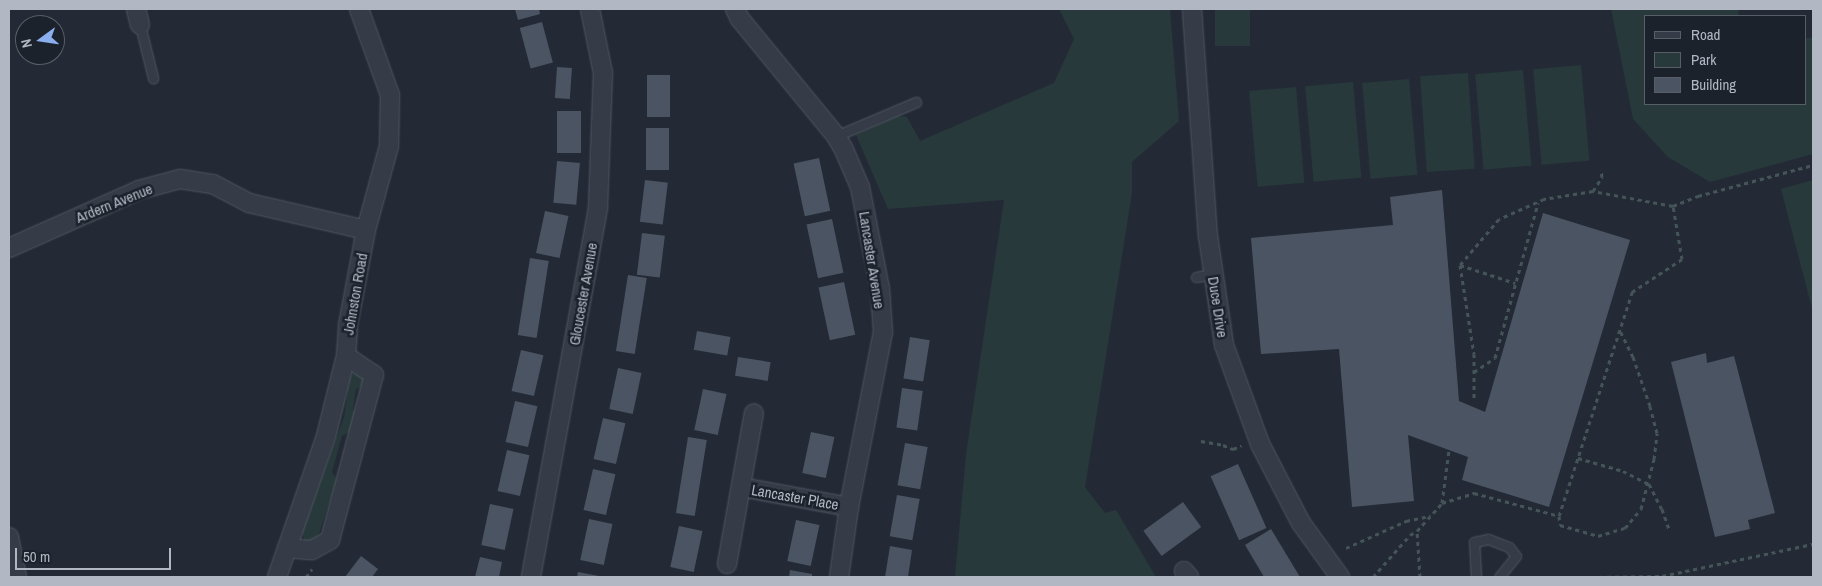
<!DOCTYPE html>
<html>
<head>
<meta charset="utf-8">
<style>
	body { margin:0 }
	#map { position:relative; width:1822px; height:586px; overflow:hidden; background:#232a36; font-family:"Archivo Narrow",sans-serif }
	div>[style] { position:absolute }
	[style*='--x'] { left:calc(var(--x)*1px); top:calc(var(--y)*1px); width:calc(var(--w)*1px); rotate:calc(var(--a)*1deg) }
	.green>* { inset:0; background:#27393a; transform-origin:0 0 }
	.building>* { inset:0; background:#4b5462; transform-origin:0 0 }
	.path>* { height:3px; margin-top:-1.5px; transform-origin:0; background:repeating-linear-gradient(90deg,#445457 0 4px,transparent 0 8px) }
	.roads { filter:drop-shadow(0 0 1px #515762) drop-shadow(0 0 1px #515762) }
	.service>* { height:9px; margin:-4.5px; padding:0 4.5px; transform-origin:4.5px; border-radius:4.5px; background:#363c47 }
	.minor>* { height:18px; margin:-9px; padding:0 9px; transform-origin:9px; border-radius:9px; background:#363c47 }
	span { translate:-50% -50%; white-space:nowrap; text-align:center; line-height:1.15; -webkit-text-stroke:5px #1b222c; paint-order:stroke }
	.street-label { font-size:15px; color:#b1b7c3 }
	.frame { position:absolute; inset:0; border:10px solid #b1b7c3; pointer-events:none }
	.legend { position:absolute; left:1644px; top:15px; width:162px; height:90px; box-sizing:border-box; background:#1b222c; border:1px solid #575e68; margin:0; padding:6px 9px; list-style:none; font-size:15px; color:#b1b7c3 }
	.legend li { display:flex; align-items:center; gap:10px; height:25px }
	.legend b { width:25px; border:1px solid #575e68 }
	.north { position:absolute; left:15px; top:15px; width:50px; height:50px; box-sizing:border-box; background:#1b222c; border:1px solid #575e68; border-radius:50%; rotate:256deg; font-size:14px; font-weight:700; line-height:20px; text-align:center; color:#b1b7c3 }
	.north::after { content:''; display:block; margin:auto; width:18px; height:22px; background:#8baeee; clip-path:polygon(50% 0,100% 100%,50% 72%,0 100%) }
	.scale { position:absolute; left:15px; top:548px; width:156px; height:22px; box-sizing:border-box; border:2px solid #b1b7c3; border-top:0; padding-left:6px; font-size:15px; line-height:18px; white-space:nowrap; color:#b1b7c3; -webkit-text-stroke:4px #1b222c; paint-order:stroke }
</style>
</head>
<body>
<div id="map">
	<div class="green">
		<i style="clip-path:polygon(1059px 9px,1170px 9px,1179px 121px,1132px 162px,1132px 193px,1085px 487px,1105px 513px,1116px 510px,1156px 577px,955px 577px,966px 454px,1004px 200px,888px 209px,856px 135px,898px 116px,907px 117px,920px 141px,1054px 83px,1074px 39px)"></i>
		<i style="left:1215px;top:9px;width:35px;height:37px"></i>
		<i style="clip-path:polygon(1611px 9px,1739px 9px,1738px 16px,1646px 16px,1646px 104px,1806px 104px,1806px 38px,1813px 38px,1813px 154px,1710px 182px,1668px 157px,1633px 119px)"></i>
		<i style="left:1581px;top:65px;width:96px;height:48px;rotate:85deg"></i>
		<i style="left:1523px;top:70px;width:96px;height:48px;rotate:85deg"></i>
		<i style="left:1468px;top:73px;width:96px;height:48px;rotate:86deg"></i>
		<i style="left:1409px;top:79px;width:96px;height:47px;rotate:85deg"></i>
		<i style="left:1353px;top:82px;width:96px;height:48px;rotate:85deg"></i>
		<i style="left:1296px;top:87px;width:96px;height:47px;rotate:85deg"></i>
		<i style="clip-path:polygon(1813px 180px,1813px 312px,1781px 189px)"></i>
		<i style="clip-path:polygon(360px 370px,367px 384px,356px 389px,353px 409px,359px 415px,354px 429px,342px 436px,332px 472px,337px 479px,317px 540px,312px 544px,305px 541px,302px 533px,344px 417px,350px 376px)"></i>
	</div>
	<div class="building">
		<i style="clip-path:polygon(515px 9px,539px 9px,540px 14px,518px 20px)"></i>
		<i style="left:542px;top:22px;width:42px;height:23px;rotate:75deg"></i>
		<i style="left:557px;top:67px;width:15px;height:31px;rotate:4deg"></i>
		<i style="left:647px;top:75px;width:23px;height:42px"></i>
		<i style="left:557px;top:111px;width:24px;height:42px"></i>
		<i style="left:646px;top:128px;width:23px;height:42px"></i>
		<i style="left:819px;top:158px;width:54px;height:26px;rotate:78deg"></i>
		<i style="left:557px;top:161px;width:23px;height:42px;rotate:5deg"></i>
		<i style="left:645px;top:180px;width:23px;height:42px;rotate:7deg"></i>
		<i style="clip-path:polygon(1442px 190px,1459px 401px,1485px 412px,1543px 213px,1630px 240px,1549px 507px,1462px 480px,1468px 457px,1408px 435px,1414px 501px,1352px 507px,1339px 349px,1261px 354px,1251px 238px,1393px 225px,1390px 197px)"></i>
		<i style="left:545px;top:211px;width:24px;height:43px;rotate:12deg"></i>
		<i style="left:832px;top:219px;width:55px;height:26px;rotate:78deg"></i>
		<i style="left:642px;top:233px;width:23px;height:42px;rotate:7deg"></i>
		<i style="left:530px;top:258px;width:19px;height:78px;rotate:9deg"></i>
		<i style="left:628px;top:275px;width:19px;height:77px;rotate:9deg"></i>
		<i style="left:844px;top:282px;width:54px;height:26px;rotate:78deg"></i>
		<i style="left:697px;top:331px;width:34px;height:19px;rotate:10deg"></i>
		<i style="left:910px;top:337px;width:20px;height:42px;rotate:9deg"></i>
		<i style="left:521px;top:350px;width:23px;height:42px;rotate:13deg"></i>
		<i style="clip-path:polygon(1706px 353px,1707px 363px,1734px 356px,1775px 513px,1748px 520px,1750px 529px,1715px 537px,1671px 362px)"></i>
		<i style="left:738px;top:357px;width:33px;height:19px;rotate:9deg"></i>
		<i style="left:618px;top:368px;width:24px;height:42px;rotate:12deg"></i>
		<i style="left:902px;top:388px;width:21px;height:40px;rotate:8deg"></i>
		<i style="left:703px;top:389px;width:24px;height:42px;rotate:12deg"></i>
		<i style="left:515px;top:401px;width:23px;height:42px;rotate:13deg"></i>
		<i style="left:603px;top:418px;width:23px;height:42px;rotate:13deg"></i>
		<i style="left:811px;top:432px;width:24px;height:42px;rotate:12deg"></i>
		<i style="left:688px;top:437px;width:19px;height:77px;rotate:9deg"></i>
		<i style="left:905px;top:443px;width:23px;height:43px;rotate:10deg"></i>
		<i style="left:507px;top:450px;width:23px;height:42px;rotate:13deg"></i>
		<i style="left:1238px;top:464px;width:70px;height:30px;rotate:66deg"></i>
		<i style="left:593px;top:469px;width:23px;height:42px;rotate:13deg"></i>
		<i style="left:897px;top:495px;width:23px;height:42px;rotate:10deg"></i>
		<i style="left:1183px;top:502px;width:31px;height:49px;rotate:54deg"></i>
		<i style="left:490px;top:504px;width:24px;height:42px;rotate:12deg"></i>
		<i style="left:589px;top:519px;width:24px;height:42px;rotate:12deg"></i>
		<i style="left:796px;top:520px;width:24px;height:42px;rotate:12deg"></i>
		<i style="left:679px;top:526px;width:24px;height:42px;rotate:12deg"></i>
		<i style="clip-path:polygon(1271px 529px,1300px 577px,1264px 577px,1245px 545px)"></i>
		<i style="clip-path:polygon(890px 546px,912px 550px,908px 577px,885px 577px)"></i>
		<i style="clip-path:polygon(361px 556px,378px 569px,372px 577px,345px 577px)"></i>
		<i style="clip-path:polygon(480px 557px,502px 562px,499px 577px,475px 577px)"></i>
		<i style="clip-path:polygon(790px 570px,812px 574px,812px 577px,789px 577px)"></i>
		<i style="clip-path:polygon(578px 572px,599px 576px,599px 577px,577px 577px)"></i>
	</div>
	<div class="path">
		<i style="--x:1593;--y:191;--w:17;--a:-57"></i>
		<i style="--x:1602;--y:177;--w:7;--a:-98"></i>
		<i style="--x:1673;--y:206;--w:27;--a:-22"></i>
		<i style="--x:1698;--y:196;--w:119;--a:-15.1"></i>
		<i style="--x:1460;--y:265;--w:58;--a:18.1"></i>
		<i style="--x:1474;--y:372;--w:25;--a:-34"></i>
		<i style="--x:1495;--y:358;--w:161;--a:-74.5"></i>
		<i style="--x:1201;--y:441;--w:22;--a:10"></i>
		<i style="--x:1223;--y:445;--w:11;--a:22"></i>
		<i style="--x:1233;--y:449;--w:9;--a:-21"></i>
		<i style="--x:1578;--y:458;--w:47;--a:16.1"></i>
		<i style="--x:1623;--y:471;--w:29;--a:27"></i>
		<i style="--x:1649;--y:484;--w:28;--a:63"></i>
		<i style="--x:1662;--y:509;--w:21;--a:71"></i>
		<i style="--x:1442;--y:503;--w:34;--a:-17"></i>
		<i style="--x:1474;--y:493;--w:88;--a:15.1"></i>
		<i style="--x:1559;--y:516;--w:236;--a:-71.9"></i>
		<i style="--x:1632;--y:292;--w:60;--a:-33.4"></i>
		<i style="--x:1682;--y:259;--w:54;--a:-99.6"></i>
		<i style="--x:1673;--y:206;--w:81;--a:-169.4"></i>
		<i style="--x:1593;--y:191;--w:50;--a:170.7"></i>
		<i style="--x:1544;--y:199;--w:49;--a:156"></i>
		<i style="--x:1499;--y:219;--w:60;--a:130.3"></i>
		<i style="--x:1460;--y:265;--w:90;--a:81.1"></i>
		<i style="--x:1474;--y:354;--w:44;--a:90"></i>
		<i style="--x:1559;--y:516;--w:9;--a:84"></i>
		<i style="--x:1560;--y:525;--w:40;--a:16"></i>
		<i style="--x:1598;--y:536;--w:28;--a:-17"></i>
		<i style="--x:1625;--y:528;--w:25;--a:-50"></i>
		<i style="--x:1641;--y:509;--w:52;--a:-75.4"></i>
		<i style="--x:1654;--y:459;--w:26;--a:-83"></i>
		<i style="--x:1657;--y:433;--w:28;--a:-105"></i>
		<i style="--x:1650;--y:406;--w:52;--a:-109.1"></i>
		<i style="--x:1633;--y:357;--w:30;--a:-116"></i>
		<i style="--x:1346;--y:548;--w:66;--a:-24.2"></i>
		<i style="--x:1406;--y:521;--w:25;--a:-12"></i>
		<i style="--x:306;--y:577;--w:10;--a:-53"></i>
		<i style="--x:1373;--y:577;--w:56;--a:-48.6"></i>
		<i style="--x:1410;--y:535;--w:8;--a:-30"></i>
		<i style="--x:1420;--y:577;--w:46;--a:-93.7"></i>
		<i style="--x:1417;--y:531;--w:38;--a:-48"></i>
		<i style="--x:1442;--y:503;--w:53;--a:-82.5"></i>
		<i style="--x:1591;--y:577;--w:71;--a:-0.8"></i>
		<i style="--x:1662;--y:576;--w:154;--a:-12"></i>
	</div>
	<div class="roads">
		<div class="service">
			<i style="--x:140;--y:25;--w:55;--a:76.2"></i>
			<i style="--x:836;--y:136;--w:87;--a:-23"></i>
			<i style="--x:1196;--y:277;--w:17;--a:-10"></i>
			<i style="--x:1476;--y:577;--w:35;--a:-93"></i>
			<i style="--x:1474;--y:542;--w:14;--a:-12"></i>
			<i style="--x:1488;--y:539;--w:22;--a:21"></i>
			<i style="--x:1509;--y:547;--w:11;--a:52"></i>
			<i style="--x:1516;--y:556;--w:27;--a:129"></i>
		</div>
		<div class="minor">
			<i style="--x:136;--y:9;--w:16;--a:76"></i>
			<i style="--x:735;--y:9;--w:11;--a:63"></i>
			<i style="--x:740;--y:19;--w:151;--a:50.6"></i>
			<i style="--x:836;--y:136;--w:16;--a:60"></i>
			<i style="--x:844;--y:150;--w:40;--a:66.6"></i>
			<i style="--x:860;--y:187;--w:104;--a:78.9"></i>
			<i style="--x:880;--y:289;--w:43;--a:86"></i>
			<i style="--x:883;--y:332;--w:178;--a:101"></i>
			<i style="--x:849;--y:507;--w:71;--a:98.1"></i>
			<i style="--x:1192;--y:9;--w:228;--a:86"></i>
			<i style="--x:1208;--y:236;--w:110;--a:81.6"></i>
			<i style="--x:1224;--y:345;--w:105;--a:70"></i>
			<i style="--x:1260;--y:444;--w:89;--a:62.6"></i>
			<i style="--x:1301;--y:523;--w:67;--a:54.2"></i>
			<i style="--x:9;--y:248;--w:142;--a:-24"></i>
			<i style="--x:139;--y:190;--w:42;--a:-15"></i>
			<i style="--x:180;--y:179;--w:33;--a:9"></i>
			<i style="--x:213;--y:184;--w:41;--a:27.8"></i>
			<i style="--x:249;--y:203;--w:120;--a:13"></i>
			<i style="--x:741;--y:487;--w:110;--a:10.5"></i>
			<i style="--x:9;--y:537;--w:41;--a:78.7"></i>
			<i style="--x:287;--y:548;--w:25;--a:5"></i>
			<i style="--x:312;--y:550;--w:21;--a:-29"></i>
			<i style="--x:330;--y:540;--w:171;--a:-75.1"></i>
			<i style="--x:374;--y:375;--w:34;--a:-146"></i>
			<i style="--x:727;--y:564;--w:153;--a:-79.9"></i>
			<i style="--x:1184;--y:571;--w:8;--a:50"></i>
			<i style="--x:277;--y:577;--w:149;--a:-70.8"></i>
			<i style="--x:326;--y:436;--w:82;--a:-76"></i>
			<i style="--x:346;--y:356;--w:31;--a:-86"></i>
			<i style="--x:348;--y:325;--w:97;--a:-79.3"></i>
			<i style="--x:366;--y:230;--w:87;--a:-74.7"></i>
			<i style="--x:389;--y:146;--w:51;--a:-88.9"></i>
			<i style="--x:390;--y:95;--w:91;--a:-109.8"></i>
			<i style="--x:531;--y:577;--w:375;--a:-79.7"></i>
			<i style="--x:598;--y:208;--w:135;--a:-87.9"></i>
			<i style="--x:603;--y:73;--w:65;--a:-101.5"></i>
		</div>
	</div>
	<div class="street-label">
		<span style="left:114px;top:203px;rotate:-22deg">Ardern Avenue</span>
		<span style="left:872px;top:260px;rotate:81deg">Lancaster Avenue</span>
		<span style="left:355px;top:294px;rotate:-80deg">Johnston Road</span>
		<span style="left:583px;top:294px;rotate:-80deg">Gloucester Avenue</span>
		<span style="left:1218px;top:307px;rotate:81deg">Duce Drive</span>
		<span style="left:795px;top:497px;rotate:10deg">Lancaster Place</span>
	</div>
	<div class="frame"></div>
	<ul class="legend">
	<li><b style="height:6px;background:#363c47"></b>Road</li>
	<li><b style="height:14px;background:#27393a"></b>Park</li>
	<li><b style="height:14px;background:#4b5462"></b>Building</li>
	</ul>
	<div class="north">N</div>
	<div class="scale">50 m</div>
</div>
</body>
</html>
